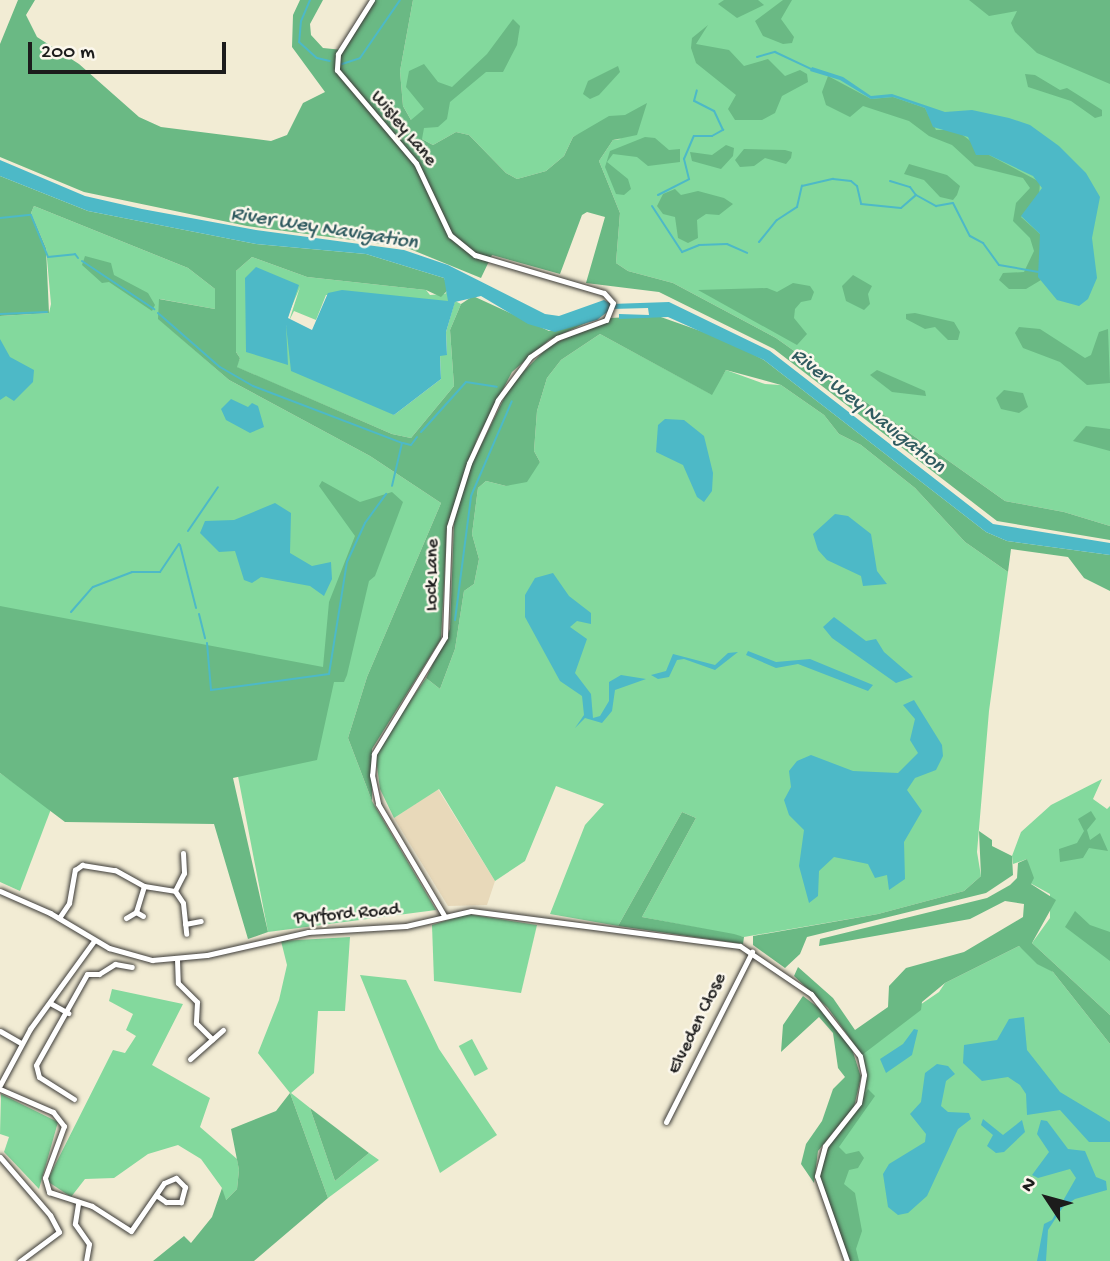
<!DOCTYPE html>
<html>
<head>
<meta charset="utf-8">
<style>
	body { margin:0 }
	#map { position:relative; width:1110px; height:1261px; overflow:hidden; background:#f2ecd4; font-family:"Gochi Hand",sans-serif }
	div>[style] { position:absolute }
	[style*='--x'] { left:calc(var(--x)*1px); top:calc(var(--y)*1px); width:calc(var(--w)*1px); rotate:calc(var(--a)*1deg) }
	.built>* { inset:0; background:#e8d9ba }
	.green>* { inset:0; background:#83d99d; transform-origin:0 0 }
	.forest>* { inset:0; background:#6ab984 }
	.water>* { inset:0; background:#4db9c7 }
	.stream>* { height:2px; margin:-1px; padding:0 1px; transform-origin:1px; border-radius:1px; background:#4db9c7 }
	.roads { filter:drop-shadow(0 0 2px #3c3b38) drop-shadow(0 0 2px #3c3b38) }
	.minor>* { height:5px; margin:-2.5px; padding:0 2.5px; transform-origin:2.5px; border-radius:2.5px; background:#fff }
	span { translate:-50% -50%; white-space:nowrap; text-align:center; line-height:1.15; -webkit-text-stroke:5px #fbf7ec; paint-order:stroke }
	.street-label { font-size:19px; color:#1c1c1c }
	.water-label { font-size:21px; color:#305b60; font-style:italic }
	.north { position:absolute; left:1012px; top:1163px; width:70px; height:70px; -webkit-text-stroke:5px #fbf7ec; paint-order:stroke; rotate:306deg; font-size:19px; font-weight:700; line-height:28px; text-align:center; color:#1c1c1c }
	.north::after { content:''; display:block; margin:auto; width:24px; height:32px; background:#1c1c1c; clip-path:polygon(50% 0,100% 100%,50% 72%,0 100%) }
	.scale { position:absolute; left:28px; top:42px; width:198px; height:32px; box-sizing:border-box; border:4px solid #1c1c1c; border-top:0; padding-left:9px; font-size:21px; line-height:24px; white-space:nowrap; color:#1c1c1c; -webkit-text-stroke:5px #fbf7ec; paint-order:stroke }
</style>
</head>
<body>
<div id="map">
	<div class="built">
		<i style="clip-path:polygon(438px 789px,495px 881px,487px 905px,448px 906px,394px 818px)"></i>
	</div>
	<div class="green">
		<i style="clip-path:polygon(413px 0,1110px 0,1110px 526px,1064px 512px,1005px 501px,776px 338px,673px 283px,628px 271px,616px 263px,620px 213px,599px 161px,613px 140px,621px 139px,588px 130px,573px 137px,564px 156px,546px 171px,517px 179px,506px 173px,469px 135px,456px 132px,433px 145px,422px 139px,403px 106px,400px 71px)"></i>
		<i style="clip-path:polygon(34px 206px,188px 268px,215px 289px,215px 309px,160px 299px,159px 319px,229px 380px,370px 456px,441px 503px,367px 677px,348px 738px,372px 801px,436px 910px,268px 932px,216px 662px,0 607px,0 316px,49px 313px,51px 304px,46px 248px,31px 213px)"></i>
		<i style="clip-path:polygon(252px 257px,307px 277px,426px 290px,430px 295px,445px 294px,449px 289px,448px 302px,326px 295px,316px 320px,294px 311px,289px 321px,300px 287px,283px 327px,290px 326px,394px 415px,441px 379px,440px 355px,447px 354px,446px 332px,455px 301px,461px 304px,450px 330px,454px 386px,411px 438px,392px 434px,236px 367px,240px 358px,236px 352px,236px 271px)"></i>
		<i style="clip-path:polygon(600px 334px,711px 394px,726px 370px,765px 384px,781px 385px,824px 415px,839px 434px,861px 445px,915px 488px,965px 542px,1008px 572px,989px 711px,977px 852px,981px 876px,964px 891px,878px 914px,744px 937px,642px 917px,696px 818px,682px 812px,618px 926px,550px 914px,585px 825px,604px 804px,556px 786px,525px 861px,495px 881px,439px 789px,394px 818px,380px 789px,375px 751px,426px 678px,440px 689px,455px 649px,464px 591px,474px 584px,479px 559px,472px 534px,478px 488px,486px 481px,506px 486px,540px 462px,534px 451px,537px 411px,547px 378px,561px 360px)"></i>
		<i style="clip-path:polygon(0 773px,51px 809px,20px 891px,0 882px)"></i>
		<i style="clip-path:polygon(1102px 779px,1093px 799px,1107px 809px,1110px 806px,1110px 1015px,1032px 943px,1050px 918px,1050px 894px,1030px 883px,1027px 859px,1013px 864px,1012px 856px,1021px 832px,1051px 805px)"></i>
		<i style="clip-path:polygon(467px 914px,537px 925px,521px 993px,434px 981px,432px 925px)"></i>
		<i style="clip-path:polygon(350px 937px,345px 1011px,318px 1011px,314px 1073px,291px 1093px,310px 1108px,335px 1181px,369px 1153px,379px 1160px,328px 1198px,290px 1093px,258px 1053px,279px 1000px,287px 965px,281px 941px)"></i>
		<i style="clip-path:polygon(1019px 946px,1053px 972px,1110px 1044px,1110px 1261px,849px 1261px,829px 1143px,863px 1100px,867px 1075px,858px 1047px,939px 992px,945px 983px)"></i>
		<i style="clip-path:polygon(360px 975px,406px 980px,439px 1049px,497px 1135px,440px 1173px)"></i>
		<i style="clip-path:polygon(112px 989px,183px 1004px,152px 1065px,210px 1098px,200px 1127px,237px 1159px,239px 1170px,237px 1189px,225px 1201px,222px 1188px,201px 1159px,178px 1145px,148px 1154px,114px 1178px,85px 1179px,71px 1197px,47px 1181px,113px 1050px,125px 1053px,136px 1036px,126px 1030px,133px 1014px,109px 1001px)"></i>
		<i style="left:472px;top:1039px;width:34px;height:15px;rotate:62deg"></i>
		<i style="clip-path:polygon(1px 1094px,58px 1122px,39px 1189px,4px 1152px,9px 1137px,0 1134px)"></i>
	</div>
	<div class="forest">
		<i style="clip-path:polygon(18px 0,35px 0,26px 15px,37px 37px,79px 64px,139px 117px,161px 127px,271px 141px,287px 135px,303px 103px,325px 92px,292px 47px,293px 15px,300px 0,323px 0,310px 24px,311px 35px,323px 48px,343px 50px,375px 0,413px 0,400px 71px,403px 106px,411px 120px,424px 109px,406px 87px,409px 71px,424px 64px,438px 82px,452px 87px,487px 54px,513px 19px,520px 26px,517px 45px,503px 72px,486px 72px,450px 102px,447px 119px,438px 127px,424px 128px,422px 139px,433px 145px,456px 132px,469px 135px,506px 173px,517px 179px,546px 171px,564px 156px,573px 137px,609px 116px,625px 115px,647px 103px,637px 135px,613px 140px,599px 161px,620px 213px,616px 263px,628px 271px,673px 283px,776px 338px,1005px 501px,1064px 512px,1110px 526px,1110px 540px,997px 521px,774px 349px,659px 292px,586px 283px,605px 217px,587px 212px,582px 215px,560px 274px,492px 255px,481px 278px,405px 247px,247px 226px,84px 192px,0 157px,0 44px)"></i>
		<i style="clip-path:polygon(724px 0,758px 0,764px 5px,737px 18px,718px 4px)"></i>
		<i style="clip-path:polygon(783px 0,792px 0,781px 19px,794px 37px,792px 43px,783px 44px,763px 36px,755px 21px)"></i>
		<i style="clip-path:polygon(969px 0,1110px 0,1110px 84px,1037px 53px,1015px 32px,1011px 23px,1017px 11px,989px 16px)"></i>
		<i style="clip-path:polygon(708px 25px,696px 44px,729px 50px,744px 66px,768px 59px,785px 76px,800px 70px,807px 74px,808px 82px,782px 96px,775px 113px,762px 120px,735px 120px,728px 109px,736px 95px,696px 63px,691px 48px,692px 38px)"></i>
		<i style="clip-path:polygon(618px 66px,620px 72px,599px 95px,590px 99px,583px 94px,588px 81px)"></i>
		<i style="clip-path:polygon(1025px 74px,1035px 75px,1060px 90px,1067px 88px,1102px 110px,1102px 116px,1095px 118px,1071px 101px,1028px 87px)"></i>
		<i style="clip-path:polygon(828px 76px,871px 99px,893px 97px,925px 108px,936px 130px,956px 130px,989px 155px,1040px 182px,1039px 197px,1021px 217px,1040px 234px,1041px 280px,1026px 289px,1009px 289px,999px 280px,1003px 273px,1024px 272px,1034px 251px,1030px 238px,1013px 221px,1016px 203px,1030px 188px,1023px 178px,975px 166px,952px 145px,929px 136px,909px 121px,863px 106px,850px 117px,826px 105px,822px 92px)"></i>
		<i style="clip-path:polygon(645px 137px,655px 138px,669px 150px,680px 149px,680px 162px,648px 166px,637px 157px,613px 154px,607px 162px,628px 179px,631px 189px,624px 195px,616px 194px,605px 167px,610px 151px)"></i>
		<i style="clip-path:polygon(726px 145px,734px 148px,733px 156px,721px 169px,692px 161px,690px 152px,712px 155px)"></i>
		<i style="clip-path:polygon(744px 149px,785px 150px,792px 152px,791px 158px,786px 164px,765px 158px,754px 166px,740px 167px,735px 160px)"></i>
		<i style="clip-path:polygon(909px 164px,947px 175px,960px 186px,957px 195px,953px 200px,940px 197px,924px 180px,904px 174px)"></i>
		<i style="clip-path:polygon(0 176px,88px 211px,256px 244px,366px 254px,444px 278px,449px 289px,441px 297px,426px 290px,307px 277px,252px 257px,236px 271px,236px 352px,240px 358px,237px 367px,392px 434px,411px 438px,454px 386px,450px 330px,461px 304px,473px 296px,549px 331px,588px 322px,549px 340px,512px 372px,477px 439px,447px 526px,441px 639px,372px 749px,372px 801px,348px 738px,367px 677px,441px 503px,370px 456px,229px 380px,158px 319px,159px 299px,215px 309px,215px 289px,188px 268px,34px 206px,31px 213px,46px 248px,49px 313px,0 316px)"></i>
		<i style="clip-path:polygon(675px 189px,681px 195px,698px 191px,724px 198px,733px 204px,719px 215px,706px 214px,697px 220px,698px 238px,688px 243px,678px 238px,675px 217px,663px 214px,657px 206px,663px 194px)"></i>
		<i style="clip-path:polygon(85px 256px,111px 263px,114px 275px,148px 293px,155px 305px,152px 311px,109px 282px,102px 283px,82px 265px)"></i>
		<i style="clip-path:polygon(853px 275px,872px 286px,868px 294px,870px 304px,864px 310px,846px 301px,842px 286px)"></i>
		<i style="clip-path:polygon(793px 283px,810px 286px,814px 292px,811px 300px,801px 302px,795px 309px,794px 318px,807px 334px,797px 345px,698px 290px,767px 288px,777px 292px)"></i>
		<i style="clip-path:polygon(915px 313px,954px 322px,960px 332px,958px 340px,948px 340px,935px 327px,925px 329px,906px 319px,906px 314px)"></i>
		<i style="clip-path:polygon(658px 316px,726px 340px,764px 360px,986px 532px,1007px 541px,1110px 555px,1110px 591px,1084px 578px,1068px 557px,1011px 549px,1008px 572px,965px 542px,915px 488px,861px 445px,839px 434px,824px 415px,781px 385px,726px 370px,712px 395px,600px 334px,561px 360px,547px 378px,537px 411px,534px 451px,540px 462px,527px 482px,506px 486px,486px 481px,478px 488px,472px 534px,479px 559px,474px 584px,464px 591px,455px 649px,440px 689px,426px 678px,450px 629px,454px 522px,468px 472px,511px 384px,549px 346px,609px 318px)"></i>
		<i style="clip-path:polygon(1019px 327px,1040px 329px,1085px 358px,1091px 355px,1099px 332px,1108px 329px,1110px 383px,1087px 385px,1060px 362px,1023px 348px,1015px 333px)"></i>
		<i style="clip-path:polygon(877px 370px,925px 391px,926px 396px,892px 392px,870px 375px)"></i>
		<i style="clip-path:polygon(1004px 390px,1023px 393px,1028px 407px,1019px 413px,1001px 409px,996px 398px)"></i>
		<i style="clip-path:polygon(1086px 426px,1110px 429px,1110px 451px,1073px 441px)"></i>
		<i style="clip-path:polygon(322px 481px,360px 502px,392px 492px,403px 502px,375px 576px,369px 581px,347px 675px,344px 682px,334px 682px,317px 760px,233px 778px,268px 932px,248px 939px,214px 824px,65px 822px,0 773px,0 606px,323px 667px,329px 602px,355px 536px,319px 486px)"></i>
		<i style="clip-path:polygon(1091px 811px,1096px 819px,1087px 830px,1090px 840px,1100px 833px,1108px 851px,1089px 848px,1083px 858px,1060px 862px,1059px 849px,1077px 843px,1084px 831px,1078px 819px)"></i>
		<i style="clip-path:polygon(682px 812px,696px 818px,642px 917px,734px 934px,744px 937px,743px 944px,618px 926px)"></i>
		<i style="clip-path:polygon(979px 831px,992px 840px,992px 846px,1012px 856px,1013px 875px,986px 893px,807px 937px,800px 954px,785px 968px,753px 945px,753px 936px,878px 914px,964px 891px,981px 876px)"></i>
		<i style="clip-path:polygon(1027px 859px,1034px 878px,1031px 884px,1056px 900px,1032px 943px,1110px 1015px,1110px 1044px,1053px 972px,1037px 964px,1019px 946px,945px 983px,922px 1002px,921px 1010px,862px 1055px,828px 1008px,794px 976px,798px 967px,833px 998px,855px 1030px,888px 1007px,889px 986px,906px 968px,964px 952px,1023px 917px,1024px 904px,1005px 901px,970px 919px,819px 946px,820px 939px,987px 898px,1010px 885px,1017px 878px,1018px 863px)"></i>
		<i style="clip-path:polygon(1075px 911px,1090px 925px,1110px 932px,1110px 961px,1065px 927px)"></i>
		<i style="clip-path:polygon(803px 996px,824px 1012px,852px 1049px,861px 1077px,854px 1107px,818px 1151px,814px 1183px,801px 1164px,806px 1144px,822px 1121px,833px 1089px,845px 1077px,838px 1068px,833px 1033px,819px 1017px,781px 1052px,783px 1025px)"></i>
		<i style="clip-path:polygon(868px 1089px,875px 1096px,839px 1147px,846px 1154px,859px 1151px,864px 1158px,858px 1168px,849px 1170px,844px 1184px,855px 1193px,862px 1231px,856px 1249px,859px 1261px,849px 1261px,819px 1174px,830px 1143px,856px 1113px)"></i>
		<i style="clip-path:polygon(290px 1093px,328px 1198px,254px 1261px,153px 1261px,184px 1236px,191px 1243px,212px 1217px,222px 1188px,226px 1200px,237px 1189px,239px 1170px,231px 1129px,276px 1111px)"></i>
		<i style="clip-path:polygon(310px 1108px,369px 1153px,335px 1181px)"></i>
	</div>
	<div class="water">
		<i style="clip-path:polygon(812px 67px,843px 77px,871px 96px,892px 94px,945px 112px,972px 110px,1009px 118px,1030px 125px,1059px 146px,1086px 173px,1100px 197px,1092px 238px,1097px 278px,1088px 299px,1079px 306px,1057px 300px,1038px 277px,1040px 234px,1021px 216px,1042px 188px,1033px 176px,989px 155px,976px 155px,968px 137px,933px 127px,925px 108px,893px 97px,871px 99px,840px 80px,810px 71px)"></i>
		<i style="clip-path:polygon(0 160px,85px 196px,142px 209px,256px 230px,404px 250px,448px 265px,545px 314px,559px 316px,604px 300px,611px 304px,669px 302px,770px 351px,993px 524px,1110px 543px,1110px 555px,1007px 541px,986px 532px,764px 360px,668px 317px,619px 319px,619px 314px,649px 315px,648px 308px,611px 309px,597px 320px,555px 332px,528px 324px,481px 296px,455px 302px,446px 332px,447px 355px,440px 356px,441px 379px,394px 415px,291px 371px,286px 325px,288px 365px,246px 352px,245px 278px,256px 267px,299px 285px,288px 318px,312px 330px,328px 293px,342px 290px,448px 301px,444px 278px,366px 254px,256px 244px,88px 211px,0 176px)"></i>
		<i style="clip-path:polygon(0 339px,10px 357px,34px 370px,33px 382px,14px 401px,6px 396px,0 400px)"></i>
		<i style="clip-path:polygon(231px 399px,248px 407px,252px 403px,258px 406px,264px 427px,250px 433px,226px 420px,221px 409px)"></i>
		<i style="clip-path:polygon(665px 419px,684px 420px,704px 436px,713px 473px,712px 491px,704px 502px,697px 497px,683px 465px,656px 452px,658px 425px)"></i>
		<i style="clip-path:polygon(275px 503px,291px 513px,290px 553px,312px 566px,331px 562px,332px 579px,324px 596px,310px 586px,261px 577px,252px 583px,244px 580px,235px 551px,219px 552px,200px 533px,205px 521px,234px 520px)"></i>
		<i style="clip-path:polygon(835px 514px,848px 516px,871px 534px,877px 571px,887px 584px,863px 586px,861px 576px,827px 560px,818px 550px,813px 534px)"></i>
		<i style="clip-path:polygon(553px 573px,569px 596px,591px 613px,591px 624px,577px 621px,570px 627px,587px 639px,575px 673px,591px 694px,593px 718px,600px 716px,609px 701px,609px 682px,621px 675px,646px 679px,615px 690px,612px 711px,602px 723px,585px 718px,575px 728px,584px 715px,582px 696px,560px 681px,525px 617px,525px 595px,535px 578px)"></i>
		<i style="clip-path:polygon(834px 617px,866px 641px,876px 639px,884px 652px,913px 677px,896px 683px,832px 638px,823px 627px)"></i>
		<i style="clip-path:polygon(748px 651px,776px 662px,810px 659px,873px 685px,868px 691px,798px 664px,776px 668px,746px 655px)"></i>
		<i style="clip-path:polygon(738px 652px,715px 670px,684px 659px,677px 660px,669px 677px,658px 679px,651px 675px,666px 671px,673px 654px,715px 665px,728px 653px)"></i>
		<i style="clip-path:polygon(914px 700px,942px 745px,943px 756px,936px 770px,915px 778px,907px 790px,922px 811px,904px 842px,905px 879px,889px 890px,887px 875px,875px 878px,868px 864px,834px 857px,819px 871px,818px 896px,809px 903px,799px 866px,804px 830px,789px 815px,784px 800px,791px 787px,789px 771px,797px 761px,811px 755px,853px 771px,898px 773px,918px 753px,910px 740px,915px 719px,903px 705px)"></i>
		<i style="clip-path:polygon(1024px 1017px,1027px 1050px,1060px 1092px,1110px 1122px,1110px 1142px,1089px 1142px,1060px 1110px,1027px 1115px,1026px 1094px,1020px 1085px,1008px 1077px,982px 1081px,963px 1063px,964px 1045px,997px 1040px,1009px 1019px)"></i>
		<i style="clip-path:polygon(914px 1029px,918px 1030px,912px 1055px,886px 1073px,880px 1059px,903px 1044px)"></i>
		<i style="clip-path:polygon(937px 1064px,948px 1066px,955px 1074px,946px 1081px,941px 1106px,948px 1112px,969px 1113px,971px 1119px,958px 1129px,927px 1196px,908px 1213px,898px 1215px,888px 1207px,883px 1174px,889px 1164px,925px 1142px,926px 1134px,910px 1114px,921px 1102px,925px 1073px)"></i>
		<i style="clip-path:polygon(983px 1119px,1003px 1135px,1022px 1120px,1025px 1132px,1004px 1152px,996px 1153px,987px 1146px,993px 1135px,981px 1125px)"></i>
		<i style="clip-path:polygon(1041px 1120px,1047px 1121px,1068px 1149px,1085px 1151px,1096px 1177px,1106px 1181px,1107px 1190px,1075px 1199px,1063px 1207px,1048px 1230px,1046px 1261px,1037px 1261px,1044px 1224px,1052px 1220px,1076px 1178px,1070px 1169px,1038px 1178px,1032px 1175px,1049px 1152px,1037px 1134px)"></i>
	</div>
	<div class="stream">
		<i style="--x:310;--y:0;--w:23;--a:113"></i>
		<i style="--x:301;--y:21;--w:21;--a:95"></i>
		<i style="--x:299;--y:42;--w:24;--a:42"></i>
		<i style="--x:317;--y:58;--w:13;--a:13"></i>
		<i style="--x:757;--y:57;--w:19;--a:-16"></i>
		<i style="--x:775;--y:52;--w:42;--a:25.3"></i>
		<i style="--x:342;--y:64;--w:19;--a:-18"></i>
		<i style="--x:360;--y:58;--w:70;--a:-55.4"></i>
		<i style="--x:890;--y:181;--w:21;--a:17"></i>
		<i style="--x:910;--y:187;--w:9;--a:54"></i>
		<i style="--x:658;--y:195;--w:35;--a:-27"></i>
		<i style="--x:689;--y:179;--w:21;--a:-104"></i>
		<i style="--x:684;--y:159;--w:25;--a:-67"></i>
		<i style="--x:694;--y:136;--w:18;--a:0"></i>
		<i style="--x:712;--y:136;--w:13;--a:-29"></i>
		<i style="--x:723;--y:130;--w:21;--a:-115"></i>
		<i style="--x:714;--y:111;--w:22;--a:-153"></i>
		<i style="--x:694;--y:101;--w:11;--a:-75"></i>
		<i style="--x:652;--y:206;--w:55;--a:56.9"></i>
		<i style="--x:682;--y:252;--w:18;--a:-22"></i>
		<i style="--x:699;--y:245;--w:28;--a:-2"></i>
		<i style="--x:727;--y:244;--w:22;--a:24"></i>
		<i style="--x:0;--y:218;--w:31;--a:-6"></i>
		<i style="--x:31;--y:215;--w:45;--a:68"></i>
		<i style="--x:48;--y:257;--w:27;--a:-6"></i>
		<i style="--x:75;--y:254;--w:5;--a:53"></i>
		<i style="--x:759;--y:242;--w:28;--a:-51"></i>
		<i style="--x:777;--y:220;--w:24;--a:-33"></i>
		<i style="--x:797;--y:207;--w:22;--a:-77"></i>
		<i style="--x:802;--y:186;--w:32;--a:-13"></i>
		<i style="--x:833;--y:179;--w:18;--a:6"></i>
		<i style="--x:851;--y:181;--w:8;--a:40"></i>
		<i style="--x:857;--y:186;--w:18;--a:77"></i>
		<i style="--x:861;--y:204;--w:40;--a:5.7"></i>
		<i style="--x:901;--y:208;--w:20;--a:-41"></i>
		<i style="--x:916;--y:195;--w:23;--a:29"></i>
		<i style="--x:936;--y:206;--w:17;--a:-10"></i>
		<i style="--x:953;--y:203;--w:37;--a:63"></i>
		<i style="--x:970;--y:236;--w:15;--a:28"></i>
		<i style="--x:983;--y:243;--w:27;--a:54"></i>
		<i style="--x:999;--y:265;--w:40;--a:10"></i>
		<i style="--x:82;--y:261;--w:87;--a:33.7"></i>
		<i style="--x:158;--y:313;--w:82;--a:41.1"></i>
		<i style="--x:220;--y:367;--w:38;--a:30"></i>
		<i style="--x:253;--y:386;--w:160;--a:20.9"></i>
		<i style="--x:402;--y:443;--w:44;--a:103.1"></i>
		<i style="--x:0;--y:314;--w:47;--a:-2.4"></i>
		<i style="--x:421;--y:432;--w:67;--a:-48"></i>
		<i style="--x:466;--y:382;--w:31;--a:9"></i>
		<i style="--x:403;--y:443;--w:8;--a:14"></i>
		<i style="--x:411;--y:445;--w:10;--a:-53"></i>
		<i style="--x:188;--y:531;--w:53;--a:-55.7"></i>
		<i style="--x:180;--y:545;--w:65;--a:75.7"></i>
		<i style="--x:71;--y:612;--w:33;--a:-49"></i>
		<i style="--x:93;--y:587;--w:42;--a:-21"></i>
		<i style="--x:132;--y:572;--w:28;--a:0"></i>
		<i style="--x:160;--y:572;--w:34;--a:-56"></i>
		<i style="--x:199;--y:614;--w:25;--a:76"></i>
		<i style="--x:455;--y:620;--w:125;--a:-82.6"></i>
		<i style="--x:471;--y:496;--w:103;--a:-66.7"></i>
		<i style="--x:207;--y:643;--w:47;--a:85.1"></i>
		<i style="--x:211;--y:690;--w:119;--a:-7.7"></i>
		<i style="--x:329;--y:674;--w:113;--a:-80.9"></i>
		<i style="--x:347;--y:562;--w:43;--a:-65.2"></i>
		<i style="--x:365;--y:523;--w:36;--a:-54"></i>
	</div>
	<div class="roads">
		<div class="minor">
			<i style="--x:372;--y:0;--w:64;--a:122.2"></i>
			<i style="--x:338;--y:54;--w:16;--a:94"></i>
			<i style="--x:337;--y:70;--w:122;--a:49.7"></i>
			<i style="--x:416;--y:163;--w:80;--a:64.7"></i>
			<i style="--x:450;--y:235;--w:32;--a:39"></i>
			<i style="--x:475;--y:255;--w:134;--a:16.4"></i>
			<i style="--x:604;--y:293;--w:13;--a:48"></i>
			<i style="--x:613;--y:303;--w:18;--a:112"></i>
			<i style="--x:606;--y:320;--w:52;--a:159.8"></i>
			<i style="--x:557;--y:338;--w:33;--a:145"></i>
			<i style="--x:530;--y:357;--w:54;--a:126.7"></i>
			<i style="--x:498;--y:400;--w:69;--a:114.7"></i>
			<i style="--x:469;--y:463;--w:67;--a:107.4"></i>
			<i style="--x:449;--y:527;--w:110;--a:92.1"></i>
			<i style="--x:445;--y:637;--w:137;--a:121.3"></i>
			<i style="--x:374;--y:754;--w:21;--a:95"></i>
			<i style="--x:372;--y:775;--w:30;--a:78"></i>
			<i style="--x:378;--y:804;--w:129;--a:59.3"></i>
			<i style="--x:183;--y:853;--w:20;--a:87"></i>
			<i style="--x:184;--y:873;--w:20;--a:117"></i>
			<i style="--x:175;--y:891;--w:14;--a:56"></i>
			<i style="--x:183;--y:903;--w:31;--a:84"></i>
			<i style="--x:0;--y:891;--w:55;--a:23.7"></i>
			<i style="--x:50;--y:913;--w:69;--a:30.7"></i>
			<i style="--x:109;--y:948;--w:45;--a:15.6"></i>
			<i style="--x:152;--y:960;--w:55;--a:-5.2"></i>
			<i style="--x:207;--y:955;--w:104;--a:-12.8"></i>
			<i style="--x:308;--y:932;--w:98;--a:-3.5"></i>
			<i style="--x:406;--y:926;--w:67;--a:-13"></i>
			<i style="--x:471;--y:911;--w:271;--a:7.4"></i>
			<i style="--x:740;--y:946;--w:86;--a:34.1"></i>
			<i style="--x:811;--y:994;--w:79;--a:51.7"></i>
			<i style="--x:860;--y:1056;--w:19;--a:78"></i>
			<i style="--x:864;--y:1075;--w:28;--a:100"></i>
			<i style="--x:859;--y:1103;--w:55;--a:128.3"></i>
			<i style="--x:825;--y:1146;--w:31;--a:105"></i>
			<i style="--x:817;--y:1176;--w:90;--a:70.6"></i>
			<i style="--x:136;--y:912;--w:27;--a:-73"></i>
			<i style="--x:59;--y:918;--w:18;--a:-56"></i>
			<i style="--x:69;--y:903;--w:34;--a:-80"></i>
			<i style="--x:75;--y:870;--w:9;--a:-36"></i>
			<i style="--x:82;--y:865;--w:33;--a:9"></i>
			<i style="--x:115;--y:870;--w:33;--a:29"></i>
			<i style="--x:144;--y:886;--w:31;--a:9"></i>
			<i style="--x:126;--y:918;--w:12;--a:-31"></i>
			<i style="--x:136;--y:912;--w:8;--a:30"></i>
			<i style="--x:185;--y:924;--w:16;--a:-11"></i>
			<i style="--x:177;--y:959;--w:24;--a:88"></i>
			<i style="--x:178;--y:983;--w:27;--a:45"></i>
			<i style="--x:197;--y:1002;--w:21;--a:93"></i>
			<i style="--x:196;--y:1023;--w:23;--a:45"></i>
			<i style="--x:50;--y:1003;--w:21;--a:29"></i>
			<i style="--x:0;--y:1031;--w:24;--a:30"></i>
			<i style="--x:190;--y:1059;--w:44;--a:-41.3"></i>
			<i style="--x:0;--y:1085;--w:64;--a:-61.8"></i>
			<i style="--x:30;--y:1029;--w:109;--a:-54"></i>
			<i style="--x:0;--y:1089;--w:58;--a:23.5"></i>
			<i style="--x:53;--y:1112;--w:18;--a:52"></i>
			<i style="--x:64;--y:1126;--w:55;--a:110.1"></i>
			<i style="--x:45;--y:1178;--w:15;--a:74"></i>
			<i style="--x:49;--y:1192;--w:45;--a:18"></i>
			<i style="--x:92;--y:1206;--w:46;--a:32.7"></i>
			<i style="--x:131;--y:1231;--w:58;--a:-55.5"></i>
			<i style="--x:164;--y:1183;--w:13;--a:-23"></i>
			<i style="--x:176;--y:1178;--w:13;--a:45"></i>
			<i style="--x:185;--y:1187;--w:16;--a:105"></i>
			<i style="--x:181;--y:1202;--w:15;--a:180"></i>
			<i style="--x:166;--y:1202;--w:12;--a:-145"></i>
			<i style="--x:74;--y:1099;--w:41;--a:-147.8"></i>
			<i style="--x:39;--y:1077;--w:12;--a:-104"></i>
			<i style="--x:36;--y:1065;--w:104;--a:-60.7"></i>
			<i style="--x:87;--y:974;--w:12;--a:0"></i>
			<i style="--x:99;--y:974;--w:19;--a:-32"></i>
			<i style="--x:115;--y:964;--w:17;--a:10"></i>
			<i style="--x:666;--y:1122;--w:191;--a:-63.2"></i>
			<i style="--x:0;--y:1157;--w:77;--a:49.2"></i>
			<i style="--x:50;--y:1215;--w:19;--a:62"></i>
			<i style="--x:59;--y:1232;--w:49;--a:143.4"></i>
			<i style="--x:78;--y:1204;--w:20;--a:99"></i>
			<i style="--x:75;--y:1224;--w:24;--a:55"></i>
			<i style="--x:89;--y:1244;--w:17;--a:100"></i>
		</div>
	</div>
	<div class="street-label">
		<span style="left:403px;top:129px;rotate:50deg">Wisley Lane</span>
		<span style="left:433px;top:575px;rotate:-89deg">Lock Lane</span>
		<span style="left:347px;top:915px;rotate:-5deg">Pyrford Road</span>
		<span style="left:698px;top:1024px;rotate:-64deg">Elveden Close</span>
	</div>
	<div class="water-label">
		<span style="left:324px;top:230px;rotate:9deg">River Wey Navigation</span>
		<span style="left:867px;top:412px;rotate:38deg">River Wey Navigation</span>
	</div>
	<div class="north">N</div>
	<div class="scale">200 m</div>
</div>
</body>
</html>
